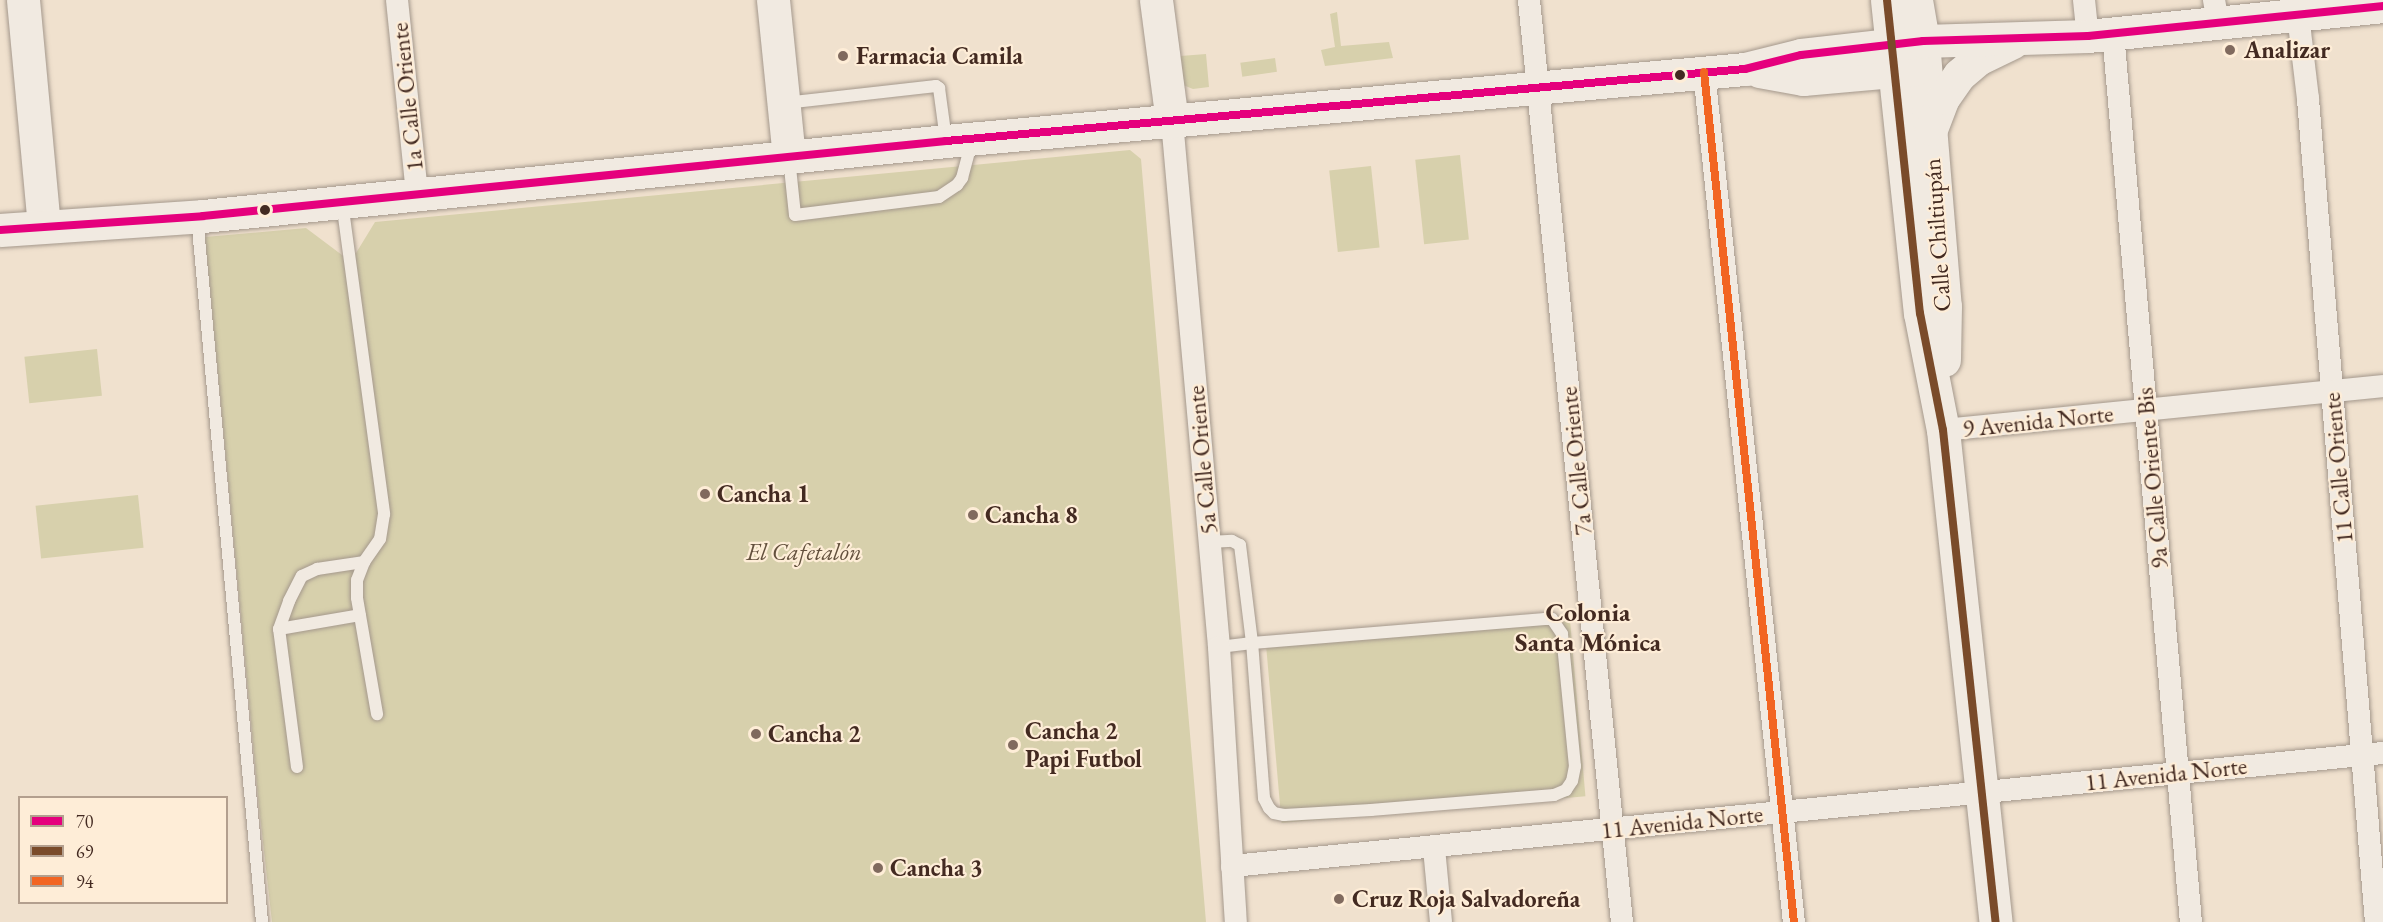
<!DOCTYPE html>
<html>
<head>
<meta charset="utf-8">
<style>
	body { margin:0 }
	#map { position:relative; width:2383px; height:922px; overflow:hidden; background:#f0e1ce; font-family:"EB Garamond",serif }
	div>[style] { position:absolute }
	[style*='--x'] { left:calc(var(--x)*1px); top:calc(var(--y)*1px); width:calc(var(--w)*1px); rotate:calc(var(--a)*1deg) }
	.green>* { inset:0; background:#d7d0ac; transform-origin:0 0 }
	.roads { filter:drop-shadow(0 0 2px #a4988c) drop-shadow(0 0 2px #a4988c) }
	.lane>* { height:12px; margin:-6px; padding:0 6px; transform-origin:6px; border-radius:6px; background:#f1eae1 }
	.street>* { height:22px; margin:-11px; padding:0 11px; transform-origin:11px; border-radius:11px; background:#f1eae1 }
	.secondary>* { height:33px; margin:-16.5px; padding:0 16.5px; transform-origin:16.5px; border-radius:16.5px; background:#f1eae1 }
	.bus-1>* { height:8px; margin:-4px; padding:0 4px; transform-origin:4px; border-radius:4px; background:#e5007d }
	.bus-2>* { height:8px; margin:-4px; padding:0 4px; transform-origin:4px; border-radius:4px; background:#7a4b2a }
	.bus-3>* { height:8px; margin:-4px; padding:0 4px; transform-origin:4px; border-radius:4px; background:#f26522 }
	.dots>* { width:16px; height:16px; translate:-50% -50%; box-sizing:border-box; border:3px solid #feedd7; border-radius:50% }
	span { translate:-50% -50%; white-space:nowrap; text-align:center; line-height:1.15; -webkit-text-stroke:4.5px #feedd7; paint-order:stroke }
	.poi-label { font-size:24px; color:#432a21; font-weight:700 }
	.left { translate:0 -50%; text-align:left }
	.street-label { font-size:24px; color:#432a21 }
	.park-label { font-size:24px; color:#63503d; font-style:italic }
	.neighbourhood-label { font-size:26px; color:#432a21; font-weight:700 }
	.legend { position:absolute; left:18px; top:796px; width:210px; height:108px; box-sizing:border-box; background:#feedd7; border:2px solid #b39f8e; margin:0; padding:8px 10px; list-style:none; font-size:18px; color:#432a21 }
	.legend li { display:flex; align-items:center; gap:12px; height:30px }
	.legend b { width:30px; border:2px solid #b39f8e }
</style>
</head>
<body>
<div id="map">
	<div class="green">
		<i style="clip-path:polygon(1337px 12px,1341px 46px,1389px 42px,1393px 58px,1325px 66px,1321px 50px,1335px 47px,1330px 14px)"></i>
		<i style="clip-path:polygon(1206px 54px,1209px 87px,1193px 89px,1178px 83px,1168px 57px)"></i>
		<i style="left:1275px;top:58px;width:14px;height:35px;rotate:82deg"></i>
		<i style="clip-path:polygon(1130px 150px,1141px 159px,1206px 922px,272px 922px,259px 807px,205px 237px,306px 228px,346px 258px,353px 258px,375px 222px)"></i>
		<i style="left:1460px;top:155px;width:85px;height:45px;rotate:84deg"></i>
		<i style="left:1371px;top:166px;width:82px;height:42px;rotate:84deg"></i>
		<i style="left:97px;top:349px;width:47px;height:73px;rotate:84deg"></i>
		<i style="left:138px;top:495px;width:53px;height:103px;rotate:84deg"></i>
		<i style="left:1570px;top:620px;width:177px;height:305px;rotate:85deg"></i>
	</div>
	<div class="roads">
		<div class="lane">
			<i style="--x:785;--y:103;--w:152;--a:-6.4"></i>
			<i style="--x:936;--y:86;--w:4;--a:34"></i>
			<i style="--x:939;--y:88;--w:52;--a:82.3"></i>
			<i style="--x:789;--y:158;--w:57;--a:84"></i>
			<i style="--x:795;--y:215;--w:145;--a:-7.1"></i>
			<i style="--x:939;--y:197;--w:22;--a:-34"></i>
			<i style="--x:957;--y:185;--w:9;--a:-54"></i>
			<i style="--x:962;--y:178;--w:38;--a:-75"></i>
			<i style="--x:342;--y:202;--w:315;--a:82.3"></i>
			<i style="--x:384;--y:514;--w:25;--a:99"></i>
			<i style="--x:380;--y:539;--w:28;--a:125"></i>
			<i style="--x:364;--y:562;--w:19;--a:111"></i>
			<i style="--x:357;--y:580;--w:18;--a:90"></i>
			<i style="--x:357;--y:598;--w:118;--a:80.2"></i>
			<i style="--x:197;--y:217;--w:708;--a:84.73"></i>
			<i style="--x:1210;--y:542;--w:22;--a:-3"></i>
			<i style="--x:1232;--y:541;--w:9;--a:27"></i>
			<i style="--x:1240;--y:545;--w:99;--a:83"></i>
			<i style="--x:1252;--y:643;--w:33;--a:173"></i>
			<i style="--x:1545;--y:619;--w:7;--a:0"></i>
			<i style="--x:1552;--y:619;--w:18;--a:56"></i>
			<i style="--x:1562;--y:634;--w:133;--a:84.4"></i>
			<i style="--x:1575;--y:766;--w:15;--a:101"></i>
			<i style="--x:1572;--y:781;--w:11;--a:124"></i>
			<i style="--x:1566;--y:790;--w:13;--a:157"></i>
			<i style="--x:1554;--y:795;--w:184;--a:175.3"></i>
			<i style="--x:1371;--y:810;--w:87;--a:176.7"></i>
			<i style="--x:1284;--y:815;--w:10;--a:-169"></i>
			<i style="--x:1274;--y:813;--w:7;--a:-135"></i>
			<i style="--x:1269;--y:808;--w:11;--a:-117"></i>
			<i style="--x:1264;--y:798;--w:155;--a:-94.4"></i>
			<i style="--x:1252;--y:643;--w:294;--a:-4.7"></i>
			<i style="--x:279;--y:629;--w:82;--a:-9.8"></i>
			<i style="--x:297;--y:767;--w:139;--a:-97.4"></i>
			<i style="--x:279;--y:629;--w:30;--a:-70"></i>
			<i style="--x:289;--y:601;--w:28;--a:-63"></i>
			<i style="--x:302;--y:576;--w:17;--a:-25"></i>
			<i style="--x:317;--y:569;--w:48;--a:-8.5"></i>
		</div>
		<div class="street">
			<i style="--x:397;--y:0;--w:194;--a:84.1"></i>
			<i style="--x:1529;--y:0;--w:927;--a:84.24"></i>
			<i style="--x:2084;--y:0;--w:36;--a:84"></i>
			<i style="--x:2214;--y:0;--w:23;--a:80"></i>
			<i style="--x:2298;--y:15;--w:85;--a:83.2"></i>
			<i style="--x:2308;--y:99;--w:826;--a:85.28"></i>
			<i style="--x:2113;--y:33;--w:892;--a:84.99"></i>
			<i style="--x:1704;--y:72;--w:855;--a:83.96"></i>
			<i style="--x:1172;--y:121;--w:528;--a:84.89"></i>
			<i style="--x:1219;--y:647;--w:276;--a:86.5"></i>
			<i style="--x:1943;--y:430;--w:442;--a:-5.7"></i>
			<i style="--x:1434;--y:848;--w:74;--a:84.6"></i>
			<i style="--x:1232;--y:866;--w:1157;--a:-5.61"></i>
		</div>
		<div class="secondary">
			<i style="--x:23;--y:0;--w:227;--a:84.7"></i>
			<i style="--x:773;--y:0;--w:158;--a:84.2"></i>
			<i style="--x:1156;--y:0;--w:122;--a:82.5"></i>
			<i style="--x:1887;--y:0;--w:315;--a:84"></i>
			<i style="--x:1920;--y:313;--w:119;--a:78.9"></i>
			<i style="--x:1943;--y:430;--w:495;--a:83.9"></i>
			<i style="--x:1916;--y:0;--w:42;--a:80.3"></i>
			<i style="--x:1923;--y:41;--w:266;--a:85.3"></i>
			<i style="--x:1945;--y:306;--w:54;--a:91.1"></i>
			<i style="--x:1759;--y:71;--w:45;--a:10.3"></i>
			<i style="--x:1803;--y:79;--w:113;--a:-5.1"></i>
			<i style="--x:1931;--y:129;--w:33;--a:-69"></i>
			<i style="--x:1943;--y:98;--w:28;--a:-55"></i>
			<i style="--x:1959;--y:75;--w:25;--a:-40"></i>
			<i style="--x:1978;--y:59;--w:39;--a:-26"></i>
			<i style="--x:0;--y:230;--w:203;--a:-3.9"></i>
			<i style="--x:203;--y:216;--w:747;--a:-5.76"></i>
			<i style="--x:946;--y:141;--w:802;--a:-5.15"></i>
			<i style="--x:1745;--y:69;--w:58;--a:-14"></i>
			<i style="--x:1801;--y:55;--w:123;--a:-6.5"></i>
			<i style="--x:1923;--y:41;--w:165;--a:-1.7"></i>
			<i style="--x:2088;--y:36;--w:297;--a:-5.8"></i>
		</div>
	</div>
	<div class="bus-1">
		<i style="--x:0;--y:230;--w:203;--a:-3.9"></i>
		<i style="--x:203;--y:216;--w:747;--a:-5.76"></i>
		<i style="--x:946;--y:141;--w:802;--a:-5.15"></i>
		<i style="--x:1745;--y:69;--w:58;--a:-14"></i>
		<i style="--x:1801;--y:55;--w:123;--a:-6.5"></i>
		<i style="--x:1923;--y:41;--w:165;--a:-1.7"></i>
		<i style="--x:2088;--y:36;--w:297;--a:-5.8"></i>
	</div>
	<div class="bus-2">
		<i style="--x:1887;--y:0;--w:315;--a:84"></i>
		<i style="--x:1920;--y:313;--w:119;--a:78.9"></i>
		<i style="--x:1943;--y:430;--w:495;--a:83.9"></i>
	</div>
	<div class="bus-3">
		<i style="--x:1704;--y:72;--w:855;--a:83.96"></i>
	</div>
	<div class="dots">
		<i style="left:2230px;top:50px;background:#806a5e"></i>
		<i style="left:843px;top:56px;background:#806a5e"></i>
		<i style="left:1680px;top:75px;background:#432a21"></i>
		<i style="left:265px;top:210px;background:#432a21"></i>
		<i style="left:705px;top:494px;background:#806a5e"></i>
		<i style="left:973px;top:515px;background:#806a5e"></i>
		<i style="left:756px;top:734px;background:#806a5e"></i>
		<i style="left:1013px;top:745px;background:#806a5e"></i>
		<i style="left:878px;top:868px;background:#806a5e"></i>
		<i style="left:1339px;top:899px;background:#806a5e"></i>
	</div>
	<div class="poi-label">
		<span class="left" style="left:2244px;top:50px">Analizar</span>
		<span class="left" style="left:856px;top:56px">Farmacia Camila</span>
		<span class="left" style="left:717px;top:494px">Cancha 1</span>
		<span class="left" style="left:985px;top:515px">Cancha 8</span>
		<span class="left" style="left:1025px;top:745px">Cancha 2<br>Papi Futbol</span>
		<span class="left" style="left:768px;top:734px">Cancha 2</span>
		<span class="left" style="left:890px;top:868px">Cancha 3</span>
		<span class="left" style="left:1352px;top:899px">Cruz Roja Salvadoreña</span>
	</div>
	<div class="street-label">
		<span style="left:407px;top:97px;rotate:-96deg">1a Calle Oriente</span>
		<span style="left:1937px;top:235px;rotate:-94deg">Calle Chiltiupán</span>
		<span style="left:2038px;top:421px;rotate:-6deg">9 Avenida Norte</span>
		<span style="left:1202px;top:460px;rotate:-95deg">5a Calle Oriente</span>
		<span style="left:1576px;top:461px;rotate:-96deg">7a Calle Oriente</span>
		<span style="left:2338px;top:468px;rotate:-95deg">11 Calle Oriente</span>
		<span style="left:2152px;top:478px;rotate:-95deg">9a Calle Oriente Bis</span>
		<span style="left:2166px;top:774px;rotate:-6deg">11 Avenida Norte</span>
		<span style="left:1682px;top:822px;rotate:-6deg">11 Avenida Norte</span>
	</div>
	<div class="park-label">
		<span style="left:804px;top:552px">El Cafetalón</span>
	</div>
	<div class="neighbourhood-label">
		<span style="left:1588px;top:628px">Colonia<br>Santa Mónica</span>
	</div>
	<ul class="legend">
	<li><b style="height:8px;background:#e5007d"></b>70</li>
	<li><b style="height:8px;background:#7a4b2a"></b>69</li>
	<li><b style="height:8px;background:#f26522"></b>94</li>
	</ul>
</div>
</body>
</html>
